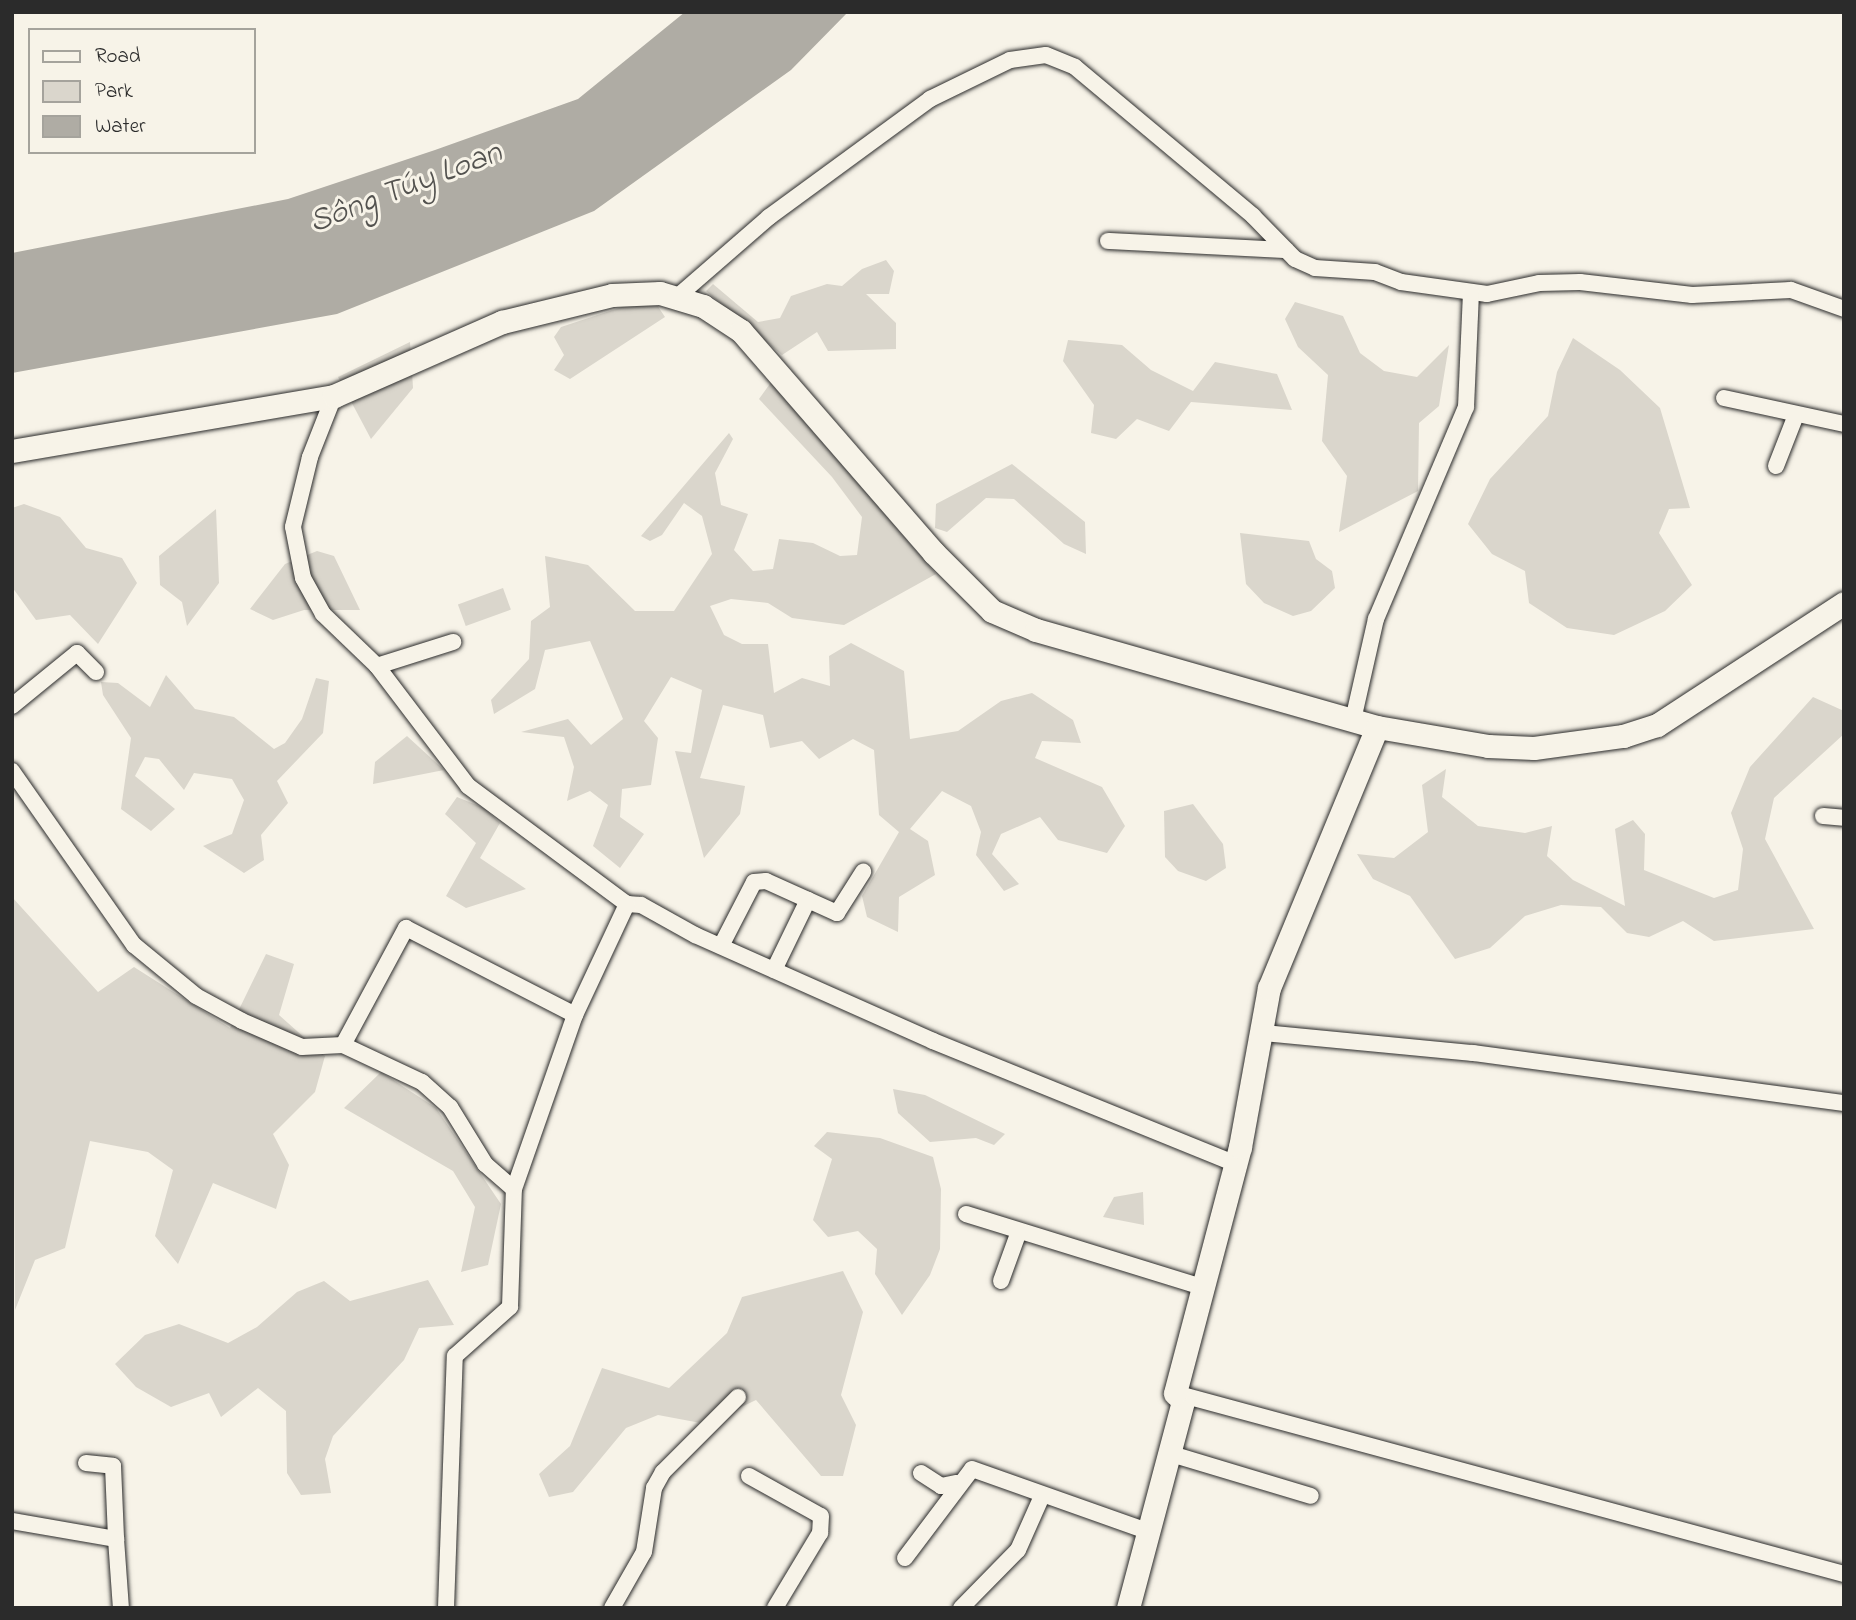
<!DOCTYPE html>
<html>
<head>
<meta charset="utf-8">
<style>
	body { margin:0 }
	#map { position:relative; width:1856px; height:1620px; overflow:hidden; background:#f7f3e8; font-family:"Indie Flower",sans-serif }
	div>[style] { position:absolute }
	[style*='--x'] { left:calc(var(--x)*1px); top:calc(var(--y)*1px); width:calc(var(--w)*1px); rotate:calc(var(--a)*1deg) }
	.green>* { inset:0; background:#dad6cc; transform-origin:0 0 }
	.water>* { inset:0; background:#afaca4 }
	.roads { filter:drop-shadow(0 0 2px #2b2b2b) drop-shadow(0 0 2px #2b2b2b) }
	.street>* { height:16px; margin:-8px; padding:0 8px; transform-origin:8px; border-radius:8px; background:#f7f3e8 }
	.secondary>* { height:23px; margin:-11.5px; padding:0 11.5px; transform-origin:11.5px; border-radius:11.5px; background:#f7f3e8 }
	span { translate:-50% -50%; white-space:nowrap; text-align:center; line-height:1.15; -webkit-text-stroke:6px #f7f3e8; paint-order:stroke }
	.water-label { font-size:33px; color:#53524f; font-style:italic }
	.frame { position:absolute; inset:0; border:14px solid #2b2b2b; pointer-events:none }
	.legend { position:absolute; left:28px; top:28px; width:228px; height:126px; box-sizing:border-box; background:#f7f3e8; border:2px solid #a5a39c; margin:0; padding:9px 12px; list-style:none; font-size:21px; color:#2b2b2b }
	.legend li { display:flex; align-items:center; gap:14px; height:35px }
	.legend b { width:35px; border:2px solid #a5a39c }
</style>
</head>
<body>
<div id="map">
	<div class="green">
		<i style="clip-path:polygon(886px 260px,894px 271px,889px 294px,866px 294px,896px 323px,896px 349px,828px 351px,817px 332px,782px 355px,706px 291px,713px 284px,758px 322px,780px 318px,791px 296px,827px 284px,842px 286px,862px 269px)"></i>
		<i style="clip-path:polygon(655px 302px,665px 317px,570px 379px,554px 370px,564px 355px,554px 337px,561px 327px,628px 305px)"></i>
		<i style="clip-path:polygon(1295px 302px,1343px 316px,1360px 353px,1384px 371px,1417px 377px,1449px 345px,1439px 406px,1419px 423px,1418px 491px,1339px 532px,1347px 476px,1322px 441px,1328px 375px,1298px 347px,1285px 319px)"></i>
		<i style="clip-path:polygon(1573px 338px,1620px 370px,1660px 408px,1690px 508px,1669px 509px,1659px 533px,1692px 585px,1665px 611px,1614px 635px,1567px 628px,1529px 603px,1525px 571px,1492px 554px,1468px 524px,1490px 479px,1548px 416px,1557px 372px)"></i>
		<i style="clip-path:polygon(1068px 340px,1122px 345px,1151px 370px,1193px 391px,1215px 362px,1277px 374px,1292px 410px,1191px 402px,1169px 431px,1137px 419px,1116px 439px,1091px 433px,1094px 405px,1063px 361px)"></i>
		<i style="clip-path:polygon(410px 342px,413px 388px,371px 439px,338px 377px)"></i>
		<i style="clip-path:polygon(772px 381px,936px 574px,844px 625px,792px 618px,768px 603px,731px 599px,710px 606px,724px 635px,742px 644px,768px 644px,774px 693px,802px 678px,830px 686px,829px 656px,851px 643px,904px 671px,910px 739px,958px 731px,1001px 701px,1032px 693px,1073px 720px,1081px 743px,1042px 741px,1035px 758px,1102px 787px,1125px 826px,1107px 853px,1058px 840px,1040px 817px,1001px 834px,992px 854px,1019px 884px,1004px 891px,976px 855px,981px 832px,971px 806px,942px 791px,910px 829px,928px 841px,935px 875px,899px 897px,898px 932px,867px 917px,862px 896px,899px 832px,879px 815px,874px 750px,853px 739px,819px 759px,802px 741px,770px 748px,763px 715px,723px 705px,700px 778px,745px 786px,740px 814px,704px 858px,675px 751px,691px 753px,702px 690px,671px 677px,644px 721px,658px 738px,651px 785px,622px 789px,620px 817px,644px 834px,620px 868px,593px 846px,608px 805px,590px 791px,567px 801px,574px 767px,564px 737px,521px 732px,568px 719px,591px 745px,623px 719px,590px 641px,545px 650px,535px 689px,494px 714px,491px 700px,529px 659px,531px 621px,550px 607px,545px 556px,588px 565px,635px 611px,674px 611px,712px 554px,702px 516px,684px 503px,662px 535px,650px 541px,641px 536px,729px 433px,733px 439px,715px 473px,721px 505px,748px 514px,734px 550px,753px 571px,773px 569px,779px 539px,813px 543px,840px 556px,857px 555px,862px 517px,832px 477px,759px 399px)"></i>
		<i style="clip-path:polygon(1012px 464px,1085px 522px,1086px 554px,1064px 544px,1014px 499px,986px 498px,947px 532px,935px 528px,936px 504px)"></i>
		<i style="clip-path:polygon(24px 504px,60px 517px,86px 548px,122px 558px,137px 583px,98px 644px,70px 615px,36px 620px,12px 587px,12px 508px)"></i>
		<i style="clip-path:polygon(216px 509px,219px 583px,187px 626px,182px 602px,160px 585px,159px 556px)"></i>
		<i style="clip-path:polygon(1240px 533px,1309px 541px,1316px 559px,1332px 571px,1335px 588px,1311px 611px,1293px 616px,1264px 603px,1246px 584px)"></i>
		<i style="clip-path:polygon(317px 551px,334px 556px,360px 610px,304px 610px,273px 620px,250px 609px,285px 564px)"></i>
		<i style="left:503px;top:588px;width:23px;height:48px;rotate:70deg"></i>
		<i style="clip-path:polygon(166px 675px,195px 709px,234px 717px,274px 749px,285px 743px,302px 719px,316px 678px,329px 681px,323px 733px,277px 781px,288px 803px,261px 835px,264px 860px,244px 873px,203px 846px,232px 834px,244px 800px,232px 779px,194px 773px,184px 790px,159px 759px,145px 757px,135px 776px,175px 809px,151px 831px,121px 809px,131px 738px,103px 695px,101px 682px,118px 683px,150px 707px)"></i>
		<i style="clip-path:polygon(1813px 697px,1844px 711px,1844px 734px,1774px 798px,1765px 839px,1814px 929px,1714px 941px,1683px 921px,1649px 937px,1627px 933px,1601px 907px,1561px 905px,1525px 916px,1490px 948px,1455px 959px,1410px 896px,1373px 879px,1357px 854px,1394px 858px,1428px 832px,1422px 785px,1446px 769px,1442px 797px,1478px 826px,1525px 833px,1552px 826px,1547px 856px,1573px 880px,1625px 906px,1615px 829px,1633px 820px,1645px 834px,1644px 870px,1714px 898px,1738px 890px,1743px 849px,1731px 813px,1750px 767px)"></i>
		<i style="clip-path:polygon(407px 736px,444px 770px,373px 784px,375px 762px)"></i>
		<i style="clip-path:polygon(457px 797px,484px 808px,500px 823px,480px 858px,526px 889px,466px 908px,446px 896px,476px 843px,445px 814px)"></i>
		<i style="clip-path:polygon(1193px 804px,1223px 844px,1226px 868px,1206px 881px,1178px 871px,1165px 857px,1164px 811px)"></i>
		<i style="clip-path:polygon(12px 897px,98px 992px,134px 967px,230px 1028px,266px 954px,294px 964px,279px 1015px,325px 1056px,315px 1092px,273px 1134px,289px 1165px,276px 1209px,213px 1183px,178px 1264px,155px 1236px,173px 1170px,148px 1152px,90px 1141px,65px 1248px,35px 1260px,15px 1310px)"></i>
		<i style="clip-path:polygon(381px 1072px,436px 1108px,501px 1204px,488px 1265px,461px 1272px,475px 1207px,453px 1171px,344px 1108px)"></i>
		<i style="clip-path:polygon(893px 1089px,925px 1095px,1005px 1134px,994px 1145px,976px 1138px,930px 1142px,898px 1113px)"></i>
		<i style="clip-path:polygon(827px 1132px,880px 1138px,933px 1157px,941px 1189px,940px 1249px,930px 1275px,902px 1315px,875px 1274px,877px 1249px,858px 1231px,828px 1237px,813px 1220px,832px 1159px,814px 1146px)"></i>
		<i style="clip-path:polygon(1143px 1192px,1144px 1225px,1103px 1217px,1114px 1197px)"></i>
		<i style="clip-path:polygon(843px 1271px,863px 1312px,841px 1395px,856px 1425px,843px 1476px,821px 1476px,756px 1400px,706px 1424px,658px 1415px,626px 1428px,573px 1492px,549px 1497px,539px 1474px,570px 1446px,602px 1368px,669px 1388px,727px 1333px,742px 1297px)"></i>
		<i style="clip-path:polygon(428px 1280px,454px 1325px,419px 1328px,404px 1360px,333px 1436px,325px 1459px,331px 1493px,301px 1495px,287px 1473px,286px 1411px,258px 1388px,221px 1417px,209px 1393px,171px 1407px,136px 1387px,115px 1364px,145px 1335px,179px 1324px,228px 1343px,257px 1327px,297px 1292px,324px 1281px,350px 1301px)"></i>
	</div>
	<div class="water">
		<i style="clip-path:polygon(685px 12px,848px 12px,791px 70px,594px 211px,337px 314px,12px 373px,12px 253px,288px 199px,435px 150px,578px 99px)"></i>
	</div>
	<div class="roads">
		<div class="street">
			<i style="--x:1108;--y:241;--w:178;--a:2.9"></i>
			<i style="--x:677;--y:297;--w:122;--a:-41"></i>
			<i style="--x:769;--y:217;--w:200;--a:-36.2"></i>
			<i style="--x:930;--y:99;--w:89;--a:-26"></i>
			<i style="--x:1010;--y:60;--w:36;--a:-8"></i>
			<i style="--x:1046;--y:55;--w:31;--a:22"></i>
			<i style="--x:1075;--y:67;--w:232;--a:39.9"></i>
			<i style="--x:1253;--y:216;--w:60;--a:45.7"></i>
			<i style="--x:1295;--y:259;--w:22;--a:24"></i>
			<i style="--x:1315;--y:268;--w:60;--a:3.8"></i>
			<i style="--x:1375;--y:272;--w:28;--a:21"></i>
			<i style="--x:1401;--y:282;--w:87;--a:7.9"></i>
			<i style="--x:1487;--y:294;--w:53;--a:-11.9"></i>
			<i style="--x:1539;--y:283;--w:41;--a:-1.4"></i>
			<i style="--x:1580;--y:282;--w:113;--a:6.6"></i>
			<i style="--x:1692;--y:295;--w:99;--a:-2.9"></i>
			<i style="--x:1791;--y:290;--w:56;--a:19.7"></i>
			<i style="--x:334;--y:396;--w:66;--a:111.5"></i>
			<i style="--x:310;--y:457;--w:72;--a:103.7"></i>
			<i style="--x:293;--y:527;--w:52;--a:78.9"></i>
			<i style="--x:303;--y:578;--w:41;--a:60.9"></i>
			<i style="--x:323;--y:614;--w:75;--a:43.9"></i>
			<i style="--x:377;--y:666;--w:151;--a:52.8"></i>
			<i style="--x:468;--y:786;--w:198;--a:36.6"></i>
			<i style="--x:627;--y:904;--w:14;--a:4"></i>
			<i style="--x:641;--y:905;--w:62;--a:29.1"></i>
			<i style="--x:695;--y:935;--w:261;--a:24"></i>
			<i style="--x:933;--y:1041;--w:327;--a:22.1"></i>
			<i style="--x:1724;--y:398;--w:123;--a:12.2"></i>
			<i style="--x:1776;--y:466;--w:55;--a:-68.6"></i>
			<i style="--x:377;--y:666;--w:80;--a:-17.5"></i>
			<i style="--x:12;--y:706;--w:84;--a:-39.2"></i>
			<i style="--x:77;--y:653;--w:27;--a:45"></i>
			<i style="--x:1353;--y:720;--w:104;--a:-77.2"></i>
			<i style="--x:1376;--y:619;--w:230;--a:-67"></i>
			<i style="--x:1466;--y:407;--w:114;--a:-87.5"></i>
			<i style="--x:12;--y:771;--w:213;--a:55"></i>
			<i style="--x:134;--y:945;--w:80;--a:39.4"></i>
			<i style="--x:196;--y:996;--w:52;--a:28.5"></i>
			<i style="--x:242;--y:1021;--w:65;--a:23.4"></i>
			<i style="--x:302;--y:1047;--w:41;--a:-2.8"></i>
			<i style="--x:343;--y:1045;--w:87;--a:25.1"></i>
			<i style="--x:422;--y:1082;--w:38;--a:42"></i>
			<i style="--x:450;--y:1107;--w:67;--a:58.4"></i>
			<i style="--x:485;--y:1164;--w:38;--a:41"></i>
			<i style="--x:1823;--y:816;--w:21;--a:5"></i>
			<i style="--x:721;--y:946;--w:72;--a:-62.7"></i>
			<i style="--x:754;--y:882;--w:12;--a:-5"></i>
			<i style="--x:766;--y:881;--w:78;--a:24.3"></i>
			<i style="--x:837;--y:913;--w:49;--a:-57.6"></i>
			<i style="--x:774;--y:970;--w:78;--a:-64.1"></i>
			<i style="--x:1264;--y:1033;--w:210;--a:5.5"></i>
			<i style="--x:1473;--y:1053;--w:374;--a:7.7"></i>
			<i style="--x:343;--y:1045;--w:133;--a:-61.7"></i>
			<i style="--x:406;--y:928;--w:190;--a:27.2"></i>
			<i style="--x:966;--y:1214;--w:250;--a:17.2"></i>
			<i style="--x:1001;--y:1281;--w:50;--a:-70.1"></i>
			<i style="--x:1175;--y:1393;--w:693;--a:15.14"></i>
			<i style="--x:1168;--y:1453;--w:149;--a:16.7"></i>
			<i style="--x:86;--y:1463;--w:27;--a:6"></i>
			<i style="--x:113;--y:1466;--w:73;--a:87.6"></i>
			<i style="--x:921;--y:1473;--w:24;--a:33"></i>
			<i style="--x:941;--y:1486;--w:16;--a:-11"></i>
			<i style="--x:749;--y:1476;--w:82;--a:29.1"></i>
			<i style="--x:821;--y:1516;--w:17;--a:93"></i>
			<i style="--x:820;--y:1533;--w:87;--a:121"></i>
			<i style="--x:12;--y:1521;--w:106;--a:9.8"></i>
			<i style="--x:116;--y:1539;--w:69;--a:85.9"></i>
			<i style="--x:905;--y:1558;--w:111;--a:-53"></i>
			<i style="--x:972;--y:1469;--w:186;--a:19.5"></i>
			<i style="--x:446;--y:1608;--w:252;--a:-88"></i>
			<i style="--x:455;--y:1356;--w:74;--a:-41.7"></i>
			<i style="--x:510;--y:1307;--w:118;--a:-88.1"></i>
			<i style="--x:514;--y:1189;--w:184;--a:-70.7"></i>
			<i style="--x:575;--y:1015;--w:123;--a:-64.9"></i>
			<i style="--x:612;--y:1608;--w:64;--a:-60.3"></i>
			<i style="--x:644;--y:1552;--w:65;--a:-81.1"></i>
			<i style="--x:654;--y:1488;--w:18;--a:-61"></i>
			<i style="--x:663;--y:1472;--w:106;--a:-45"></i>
			<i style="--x:961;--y:1608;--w:81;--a:-45.5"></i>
			<i style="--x:1018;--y:1550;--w:59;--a:-66"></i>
		</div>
		<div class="secondary">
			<i style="--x:12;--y:451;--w:327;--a:-9.7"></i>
			<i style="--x:334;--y:396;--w:184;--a:-23.8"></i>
			<i style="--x:502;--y:322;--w:113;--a:-13.8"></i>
			<i style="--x:612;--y:295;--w:48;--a:-2.4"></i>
			<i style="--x:660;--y:293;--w:45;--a:16.8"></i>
			<i style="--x:703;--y:306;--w:45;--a:33.3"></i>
			<i style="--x:741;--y:331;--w:293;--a:49"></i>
			<i style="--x:933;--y:552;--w:83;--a:45"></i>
			<i style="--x:992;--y:611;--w:48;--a:23.4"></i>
			<i style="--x:1036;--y:630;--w:355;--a:15.9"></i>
			<i style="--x:1377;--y:727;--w:113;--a:9.7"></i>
			<i style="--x:1488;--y:746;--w:46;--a:2.5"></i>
			<i style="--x:1534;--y:748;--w:90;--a:-7.7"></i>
			<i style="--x:1623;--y:736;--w:36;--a:-18"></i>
			<i style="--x:1657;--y:725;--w:223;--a:-33.1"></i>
			<i style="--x:1128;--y:1608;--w:214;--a:-75.1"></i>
			<i style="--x:1183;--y:1401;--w:11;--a:-135"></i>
			<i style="--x:1175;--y:1393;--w:254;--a:-75.2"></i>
			<i style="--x:1240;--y:1147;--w:162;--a:-79.7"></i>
			<i style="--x:1269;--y:988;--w:282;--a:-67.5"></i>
		</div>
	</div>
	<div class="water-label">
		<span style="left:406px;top:189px;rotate:-21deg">Sông Túy Loan</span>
	</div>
	<div class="frame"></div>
	<ul class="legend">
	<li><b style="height:9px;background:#f7f3e8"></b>Road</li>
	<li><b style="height:19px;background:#dad6cc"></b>Park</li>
	<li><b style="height:19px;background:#afaca4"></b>Water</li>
	</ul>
</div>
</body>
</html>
